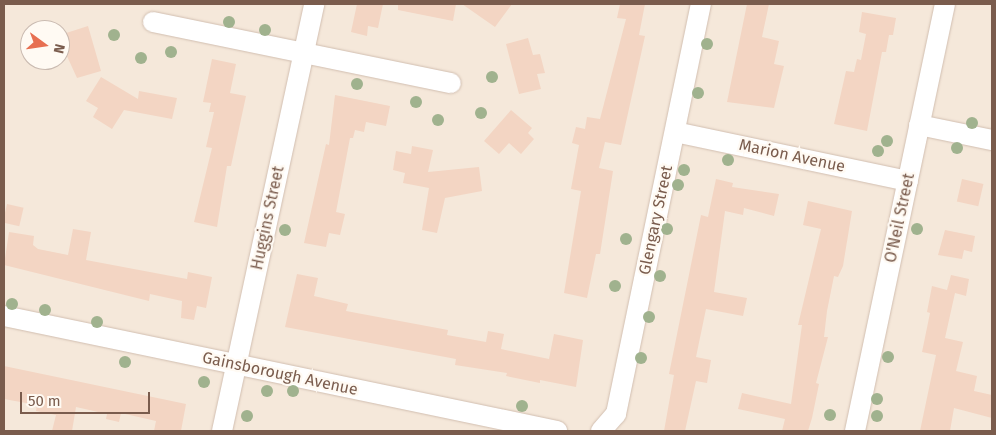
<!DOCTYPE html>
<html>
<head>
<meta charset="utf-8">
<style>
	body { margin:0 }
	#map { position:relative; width:996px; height:435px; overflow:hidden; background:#fdf6ec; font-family:"Fira Sans",sans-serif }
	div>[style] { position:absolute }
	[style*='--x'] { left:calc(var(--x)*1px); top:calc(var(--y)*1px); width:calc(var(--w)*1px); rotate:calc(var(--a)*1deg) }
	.residential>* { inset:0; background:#f5e8da }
	.building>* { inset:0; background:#f3d5c3; transform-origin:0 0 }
	.roads { filter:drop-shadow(0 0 1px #d1beb0) drop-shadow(0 0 1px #d1beb0) }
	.minor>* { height:20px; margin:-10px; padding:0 10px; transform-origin:10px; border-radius:10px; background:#fff }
	.trees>* { width:12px; height:12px; margin:-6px; border-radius:50%; background:#a0b28e }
	span { translate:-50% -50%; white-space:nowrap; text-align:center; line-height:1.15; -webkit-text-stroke:4.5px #fffaf3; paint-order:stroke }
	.street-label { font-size:16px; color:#7a5c4d }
	.frame { position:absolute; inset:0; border:5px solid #7a5c4d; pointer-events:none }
	.north { position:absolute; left:20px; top:20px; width:50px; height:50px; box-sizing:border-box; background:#fffaf3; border:1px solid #cabbb1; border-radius:50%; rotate:104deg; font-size:14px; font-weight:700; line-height:20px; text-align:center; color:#7a5c4d }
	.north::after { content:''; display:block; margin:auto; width:18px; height:22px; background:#e76f51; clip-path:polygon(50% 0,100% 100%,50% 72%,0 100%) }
	.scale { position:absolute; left:20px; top:392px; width:130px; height:22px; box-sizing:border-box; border:2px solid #7a5c4d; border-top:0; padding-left:6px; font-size:15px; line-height:18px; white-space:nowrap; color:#7a5c4d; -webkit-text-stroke:4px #fffaf3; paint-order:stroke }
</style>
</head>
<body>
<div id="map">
	<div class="residential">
		<i style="clip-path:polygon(evenodd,4px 4px,992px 4px,992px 431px,4px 431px,4px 4px,30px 30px,60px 30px,60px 60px,30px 60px,30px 30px)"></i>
	</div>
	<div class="building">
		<i style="clip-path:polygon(357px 4px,383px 4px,378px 28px,368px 26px,367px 36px,351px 32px)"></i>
		<i style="clip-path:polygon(398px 4px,456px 4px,453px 21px,398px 10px)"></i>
		<i style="clip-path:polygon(462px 4px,512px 4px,495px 27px)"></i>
		<i style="clip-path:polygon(620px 4px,645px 4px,639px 35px,645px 36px,621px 145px,605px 142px,599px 168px,613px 171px,600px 254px,596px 254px,587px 298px,564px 293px,581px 191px,571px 189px,579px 145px,572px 143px,576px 127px,585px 129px,587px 117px,600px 119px,626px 19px,617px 18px)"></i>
		<i style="clip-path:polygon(747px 4px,769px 4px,762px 37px,779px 41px,774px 64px,784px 66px,774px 108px,727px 102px)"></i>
		<i style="clip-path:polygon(862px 12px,896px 18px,893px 35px,889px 35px,886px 52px,882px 52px,867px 131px,834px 124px,846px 71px,854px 72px,857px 59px,861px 60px,866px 34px,859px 32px)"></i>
		<i style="clip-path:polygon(88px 26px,101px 71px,77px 78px,66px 54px,60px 56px,60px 35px)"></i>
		<i style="clip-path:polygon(528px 38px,533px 55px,540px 54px,545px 73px,537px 74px,541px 89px,519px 94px,506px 44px)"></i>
		<i style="clip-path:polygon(212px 59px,236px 64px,230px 93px,246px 96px,231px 166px,227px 166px,217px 227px,194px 222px,212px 148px,206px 147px,214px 112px,209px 112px,211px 103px,203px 102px)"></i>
		<i style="clip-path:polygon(101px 77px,138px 99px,139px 91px,177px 98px,172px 119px,124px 110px,112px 129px,93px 117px,98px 108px,86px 101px)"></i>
		<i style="clip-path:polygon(335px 95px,390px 106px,386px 126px,366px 122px,364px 132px,355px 130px,353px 138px,350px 138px,336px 212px,345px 214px,340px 235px,329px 233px,326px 247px,304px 243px,326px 144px,329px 145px)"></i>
		<i style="clip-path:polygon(511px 110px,532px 128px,528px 133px,534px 139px,521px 154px,509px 143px,499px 154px,484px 141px)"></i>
		<i style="clip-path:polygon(412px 146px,433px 150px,428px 172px,479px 167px,482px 191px,445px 198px,437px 233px,422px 230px,429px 188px,403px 183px,405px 173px,393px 170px,396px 151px,411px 154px)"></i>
		<i style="clip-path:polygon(716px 179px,733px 183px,732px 187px,779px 194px,774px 216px,744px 208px,743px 215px,725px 211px,714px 292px,747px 298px,743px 316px,706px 309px,696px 357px,711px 360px,707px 383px,696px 381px,685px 431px,664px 431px,674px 375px,669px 374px,701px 215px,708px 217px)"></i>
		<i style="left:962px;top:179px;width:22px;height:23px;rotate:13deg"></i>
		<i style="clip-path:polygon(808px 201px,852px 211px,843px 266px,838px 277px,834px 276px,827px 311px,824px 337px,828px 337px,816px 383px,819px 384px,812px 418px,808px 431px,782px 431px,785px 419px,738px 409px,742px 393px,791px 404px,802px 325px,798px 325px,821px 229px,803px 225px)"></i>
		<i style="left:7px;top:204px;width:17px;height:19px;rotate:13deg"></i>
		<i style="clip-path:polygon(73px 229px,91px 232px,86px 260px,187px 279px,188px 272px,212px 277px,206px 308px,197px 306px,194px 320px,181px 318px,182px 301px,150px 294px,149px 301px,4px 265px,9px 232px,34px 236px,33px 245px,38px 249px,68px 255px)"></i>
		<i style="clip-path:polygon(945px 230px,975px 236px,972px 252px,964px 250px,962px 259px,938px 255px)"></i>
		<i style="clip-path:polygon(297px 274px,318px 278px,314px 296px,348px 304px,346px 311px,448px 330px,447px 335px,486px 342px,488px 331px,504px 334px,501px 349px,549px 359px,554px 334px,583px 340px,576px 387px,540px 380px,540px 383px,506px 376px,507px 373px,455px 365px,456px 359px,285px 327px)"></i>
		<i style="clip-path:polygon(951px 275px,969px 279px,966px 296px,955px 293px,945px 338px,963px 342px,956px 371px,977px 376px,974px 391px,992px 395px,992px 418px,954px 408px,950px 431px,920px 431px,936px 355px,922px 352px,930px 313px,927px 312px,932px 286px,947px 290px)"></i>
		<i style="clip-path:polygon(4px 366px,186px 404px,181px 431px,154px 431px,156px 421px,121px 413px,119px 422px,106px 419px,107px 414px,76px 407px,72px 431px,52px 431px,56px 415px,36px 411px,37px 405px,4px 399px)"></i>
	</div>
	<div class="roads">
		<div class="minor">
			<i style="--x:153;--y:22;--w:304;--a:11.6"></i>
			<i style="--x:919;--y:125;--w:75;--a:11.6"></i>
			<i style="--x:675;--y:132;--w:238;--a:11.9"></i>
			<i style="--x:4;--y:316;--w:565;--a:11.75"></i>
			<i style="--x:222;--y:431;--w:437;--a:-77.8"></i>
			<i style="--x:601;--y:431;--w:23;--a:-49"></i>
			<i style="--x:616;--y:414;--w:419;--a:-78.3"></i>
			<i style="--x:855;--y:431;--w:436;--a:-78.1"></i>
		</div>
	</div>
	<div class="trees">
		<i style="left:229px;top:22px"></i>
		<i style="left:265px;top:30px"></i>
		<i style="left:114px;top:35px"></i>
		<i style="left:707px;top:44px"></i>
		<i style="left:171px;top:52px"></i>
		<i style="left:141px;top:58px"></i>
		<i style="left:492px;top:77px"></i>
		<i style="left:357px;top:84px"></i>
		<i style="left:698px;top:93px"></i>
		<i style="left:416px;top:102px"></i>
		<i style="left:481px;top:113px"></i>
		<i style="left:438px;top:120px"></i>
		<i style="left:972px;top:123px"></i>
		<i style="left:887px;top:141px"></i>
		<i style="left:957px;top:148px"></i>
		<i style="left:878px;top:151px"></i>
		<i style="left:728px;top:160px"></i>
		<i style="left:684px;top:170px"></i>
		<i style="left:678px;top:185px"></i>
		<i style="left:667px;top:229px"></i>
		<i style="left:917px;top:229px"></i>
		<i style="left:285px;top:230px"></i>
		<i style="left:626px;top:239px"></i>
		<i style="left:660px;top:276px"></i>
		<i style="left:615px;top:286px"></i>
		<i style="left:12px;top:304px"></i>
		<i style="left:45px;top:310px"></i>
		<i style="left:649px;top:317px"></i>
		<i style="left:97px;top:322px"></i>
		<i style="left:888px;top:357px"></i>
		<i style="left:641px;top:358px"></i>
		<i style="left:125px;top:362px"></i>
		<i style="left:204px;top:382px"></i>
		<i style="left:267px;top:391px"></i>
		<i style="left:293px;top:391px"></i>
		<i style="left:877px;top:399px"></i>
		<i style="left:522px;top:406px"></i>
		<i style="left:830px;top:415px"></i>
		<i style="left:247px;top:416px"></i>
		<i style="left:877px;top:416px"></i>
	</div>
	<div class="street-label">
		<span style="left:792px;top:156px;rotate:12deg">Marion Avenue</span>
		<span style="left:268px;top:218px;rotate:-78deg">Huggins Street</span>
		<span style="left:900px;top:218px;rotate:-78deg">O'Neil Street</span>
		<span style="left:656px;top:220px;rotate:-78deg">Glengary Street</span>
		<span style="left:280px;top:374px;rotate:12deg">Gainsborough Avenue</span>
	</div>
	<div class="frame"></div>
	<div class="north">N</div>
	<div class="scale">50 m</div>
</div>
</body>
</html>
